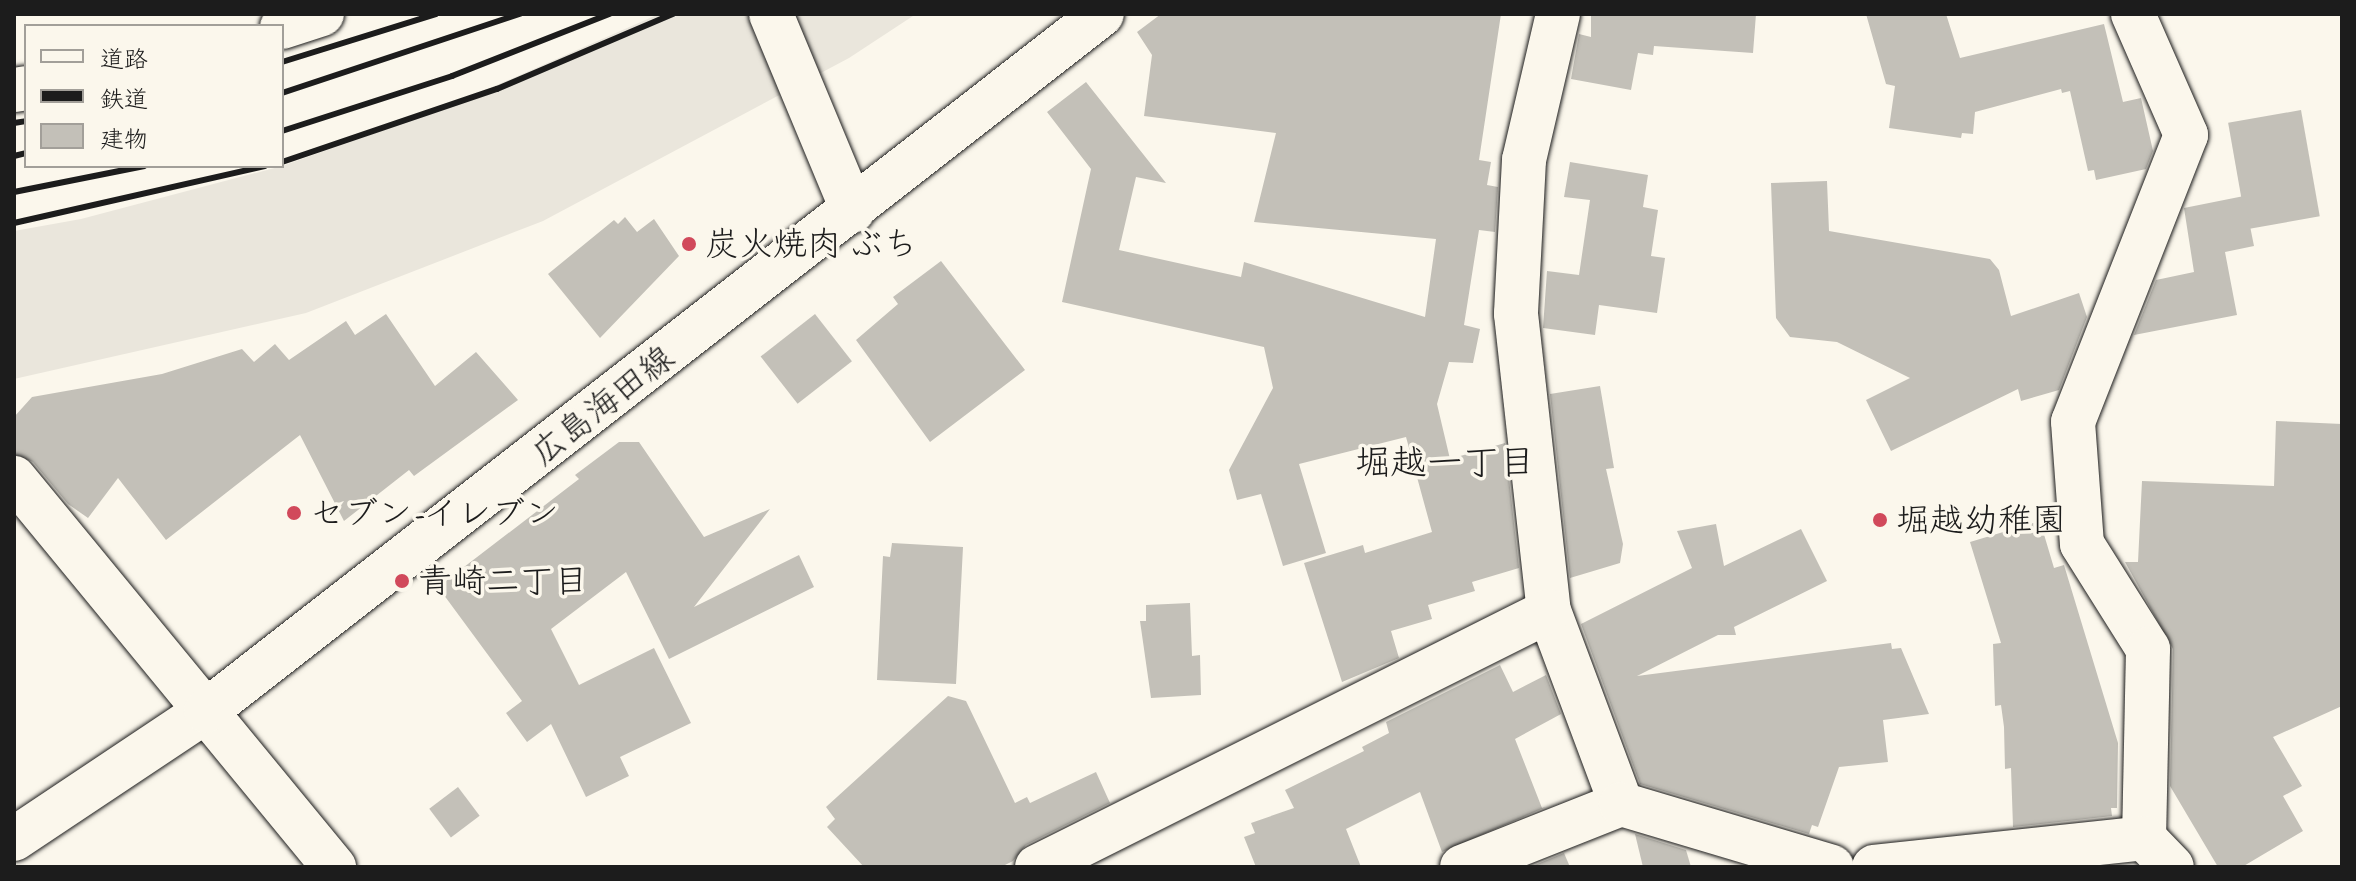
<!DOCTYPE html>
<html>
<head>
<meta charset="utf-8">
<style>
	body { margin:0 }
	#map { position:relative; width:2356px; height:881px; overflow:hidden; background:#fbf7ec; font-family:Caveat,"Klee One",sans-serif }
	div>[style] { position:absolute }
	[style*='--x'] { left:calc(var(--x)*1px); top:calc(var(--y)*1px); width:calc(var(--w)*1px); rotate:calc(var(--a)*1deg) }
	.built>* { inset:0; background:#eae6dc }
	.building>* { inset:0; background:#c3c0b8; transform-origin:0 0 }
	.roads { filter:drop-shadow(0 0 2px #1c1c1c) drop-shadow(0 0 2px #1c1c1c) }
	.minor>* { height:44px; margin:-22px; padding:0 22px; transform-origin:22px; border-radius:22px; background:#fbf7ec }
	.major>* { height:44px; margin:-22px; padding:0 22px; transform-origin:22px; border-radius:22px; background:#fbf7ec }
	.rail>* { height:6px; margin:-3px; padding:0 3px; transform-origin:3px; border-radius:3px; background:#1c1c1c }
	.dots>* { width:22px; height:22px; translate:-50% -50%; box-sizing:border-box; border:4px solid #fbf7ec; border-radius:50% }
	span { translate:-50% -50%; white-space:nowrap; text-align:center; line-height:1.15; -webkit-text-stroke:7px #fbf7ec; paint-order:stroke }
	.poi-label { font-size:34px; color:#1c1c1c }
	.left { translate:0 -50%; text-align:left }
	.street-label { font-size:34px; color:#1c1c1c }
	.neighbourhood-label { font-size:36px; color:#1c1c1c }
	.frame { position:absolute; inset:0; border:16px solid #1c1c1c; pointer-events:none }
	.legend { position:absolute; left:24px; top:24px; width:260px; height:144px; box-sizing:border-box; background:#fbf7ec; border:2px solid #a29f99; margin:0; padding:10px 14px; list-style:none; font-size:24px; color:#1c1c1c }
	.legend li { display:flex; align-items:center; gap:16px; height:40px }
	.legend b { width:40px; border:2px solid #a29f99 }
</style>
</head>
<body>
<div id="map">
	<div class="built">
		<i style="clip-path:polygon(659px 14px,916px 14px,849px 58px,543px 221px,306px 313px,14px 379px,14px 231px,81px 219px,282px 166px,440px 110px)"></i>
	</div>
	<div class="building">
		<i style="clip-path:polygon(1161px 14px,1501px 14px,1479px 160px,1491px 162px,1487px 185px,1498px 187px,1495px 232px,1479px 230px,1464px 325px,1480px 329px,1473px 363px,1449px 362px,1437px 404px,1450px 459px,1505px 443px,1519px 568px,1472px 582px,1475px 591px,1428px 605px,1432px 619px,1391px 631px,1399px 658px,1342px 682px,1304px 563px,1363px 545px,1365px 553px,1432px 532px,1406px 437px,1299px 464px,1326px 553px,1283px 566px,1261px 494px,1237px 500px,1229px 470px,1273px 388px,1264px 347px,1062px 302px,1091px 169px,1047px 112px,1086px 82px,1166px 183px,1136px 177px,1119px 250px,1241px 277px,1244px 262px,1425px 317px,1436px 239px,1254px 222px,1276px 133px,1144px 116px,1152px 55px,1137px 32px)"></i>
		<i style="clip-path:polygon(1591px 14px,1756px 14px,1753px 53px,1654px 46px,1653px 55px,1638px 53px,1631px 90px,1571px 79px,1579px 34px,1591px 37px)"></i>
		<i style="clip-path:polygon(1866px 14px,1946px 14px,1960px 58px,2104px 24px,2123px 102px,2141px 98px,2153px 151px,2146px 169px,2096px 180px,2094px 170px,2088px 171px,2070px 91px,2062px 93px,2061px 89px,1975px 112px,1973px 134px,1962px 133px,1961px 138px,1889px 128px,1895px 86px,1886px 84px)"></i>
		<i style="left:2301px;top:110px;width:108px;height:74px;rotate:80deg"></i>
		<i style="clip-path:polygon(1570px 162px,1648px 175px,1643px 207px,1658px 210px,1651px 256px,1665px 258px,1657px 313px,1599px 305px,1595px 335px,1543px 328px,1547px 271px,1579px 275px,1590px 200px,1564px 197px)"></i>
		<i style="clip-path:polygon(1827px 181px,1829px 231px,1990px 259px,1999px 270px,2011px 316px,2079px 293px,2087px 317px,2059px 390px,2021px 401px,2018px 389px,1891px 451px,1866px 400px,1910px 378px,1837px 342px,1790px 337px,1776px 318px,1771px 183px)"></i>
		<i style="clip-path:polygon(2244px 196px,2254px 246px,2225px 252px,2237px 315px,2134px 335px,2156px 280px,2194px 272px,2184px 208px)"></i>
		<i style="clip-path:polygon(625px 217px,637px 232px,654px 219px,679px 256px,600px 338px,548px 274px,614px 220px,618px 224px)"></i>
		<i style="clip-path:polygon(941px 261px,1025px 370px,930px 442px,856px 340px,898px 304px,893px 297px)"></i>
		<i style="clip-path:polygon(386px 314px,435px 386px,476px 352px,518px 400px,414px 476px,409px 470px,344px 521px,300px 435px,166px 540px,118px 478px,88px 518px,68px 504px,33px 462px,14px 454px,14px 417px,32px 397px,162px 374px,242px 349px,254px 362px,275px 344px,289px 360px,346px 321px,355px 335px)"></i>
		<i style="left:815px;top:314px;width:60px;height:69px;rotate:52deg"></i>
		<i style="clip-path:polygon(1600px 386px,1614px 468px,1606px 469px,1623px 544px,1620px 563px,1570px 578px,1550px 394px)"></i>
		<i style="clip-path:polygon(2276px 421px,2342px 424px,2342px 706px,2273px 737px,2302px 786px,2283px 796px,2303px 831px,2242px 867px,2218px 867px,2170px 786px,2173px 649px,2125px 562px,2138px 562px,2142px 481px,2274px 486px)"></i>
		<i style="clip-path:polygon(619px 442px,639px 442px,704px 537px,770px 509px,694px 607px,799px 555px,814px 587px,669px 659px,626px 572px,551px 629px,579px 685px,654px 648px,691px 723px,620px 757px,629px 776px,586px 797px,551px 724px,527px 742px,506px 713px,522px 701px,438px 587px,579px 479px,575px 475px)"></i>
		<i style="clip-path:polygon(2040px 521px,2054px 568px,2064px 565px,2118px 743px,2117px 808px,2111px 808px,2112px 816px,2013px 827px,2011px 768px,2005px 769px,2004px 727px,2001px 705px,1995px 706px,1993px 644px,2001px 643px,1970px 542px)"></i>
		<i style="clip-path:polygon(1716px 524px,1724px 566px,1801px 529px,1827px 581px,1734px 627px,1736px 635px,1718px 635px,1637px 676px,1891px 643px,1892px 649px,1901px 648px,1929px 714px,1883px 720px,1888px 762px,1839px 767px,1818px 827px,1812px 825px,1809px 834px,1640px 784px,1581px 624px,1692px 568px,1677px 531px)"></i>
		<i style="clip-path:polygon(892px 543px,963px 547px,956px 684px,877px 680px,883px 556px,890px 557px)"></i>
		<i style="clip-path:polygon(1190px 603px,1192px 656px,1200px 655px,1201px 695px,1151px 698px,1140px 621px,1146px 621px,1146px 605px)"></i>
		<i style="clip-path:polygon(1500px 665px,1513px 692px,1546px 675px,1561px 714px,1515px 739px,1542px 808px,1546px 807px,1442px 852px,1420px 792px,1346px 829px,1361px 867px,1256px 867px,1244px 837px,1255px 833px,1251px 823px,1294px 808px,1285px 790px,1364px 751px,1362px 747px,1389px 733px,1386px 722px)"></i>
		<i style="clip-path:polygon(948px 696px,966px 701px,1015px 803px,1027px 797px,1030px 803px,1096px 772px,1110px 803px,1026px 845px,1013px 861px,1001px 867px,864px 867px,827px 827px,835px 819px,826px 807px)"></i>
		<i style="left:458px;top:787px;width:36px;height:36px;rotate:53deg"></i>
		<i style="clip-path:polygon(1635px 834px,1686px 850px,1691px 867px,1643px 867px)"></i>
		<i style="clip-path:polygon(1564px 853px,1570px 867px,1530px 867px)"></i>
	</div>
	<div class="roads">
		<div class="minor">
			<i style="--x:771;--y:14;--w:213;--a:67.4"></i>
			<i style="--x:1558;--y:14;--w:150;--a:103.1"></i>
			<i style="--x:1524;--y:160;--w:154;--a:93"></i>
			<i style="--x:1516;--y:314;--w:299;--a:83.7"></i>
			<i style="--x:1549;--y:611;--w:206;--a:69.5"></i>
			<i style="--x:2133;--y:14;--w:132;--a:66.3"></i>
			<i style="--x:2186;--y:135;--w:308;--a:111.5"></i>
			<i style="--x:2073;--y:422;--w:122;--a:85.8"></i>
			<i style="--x:2082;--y:544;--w:124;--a:57.8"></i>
			<i style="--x:2148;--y:649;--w:189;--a:91.2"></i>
			<i style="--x:282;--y:27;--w:42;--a:-18"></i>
			<i style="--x:14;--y:90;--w:12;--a:-9"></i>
			<i style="--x:14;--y:478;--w:504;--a:50.56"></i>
			<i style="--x:1037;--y:867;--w:572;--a:-26.57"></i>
			<i style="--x:1462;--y:867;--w:171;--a:-21.6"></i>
			<i style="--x:1621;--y:804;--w:220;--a:16.6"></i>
			<i style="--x:1874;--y:867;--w:272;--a:-6.1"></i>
			<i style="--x:2144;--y:838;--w:40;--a:46"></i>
		</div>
		<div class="major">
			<i style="--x:14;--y:839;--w:231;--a:-33.7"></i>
			<i style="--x:206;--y:711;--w:1135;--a:-37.88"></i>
		</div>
	</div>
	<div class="rail">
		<i style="--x:282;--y:62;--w:161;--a:-17.3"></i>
		<i style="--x:282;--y:93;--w:251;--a:-18.4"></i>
		<i style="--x:14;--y:123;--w:12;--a:-9"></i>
		<i style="--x:282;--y:131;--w:179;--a:-17.9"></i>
		<i style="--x:452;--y:76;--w:169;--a:-21.5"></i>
		<i style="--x:14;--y:156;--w:12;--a:-14"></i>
		<i style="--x:282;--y:162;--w:227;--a:-18.8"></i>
		<i style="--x:497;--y:89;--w:191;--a:-23.1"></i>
		<i style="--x:14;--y:192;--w:133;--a:-11.3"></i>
		<i style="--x:14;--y:223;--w:257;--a:-12.8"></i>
	</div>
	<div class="dots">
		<i style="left:689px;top:244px;background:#d1495b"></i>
		<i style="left:294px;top:513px;background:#d1495b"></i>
		<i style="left:1880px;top:520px;background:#d1495b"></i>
		<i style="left:402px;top:581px;background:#d1495b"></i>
	</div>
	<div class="poi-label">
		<span class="left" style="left:705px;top:244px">炭火焼肉 ぶち</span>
		<span class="left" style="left:310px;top:513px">セブン-イレブン</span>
		<span class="left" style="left:1896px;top:520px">堀越幼稚園</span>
		<span class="left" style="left:418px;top:581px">青崎二丁目</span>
	</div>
	<div class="street-label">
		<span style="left:602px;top:405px;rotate:-38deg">広島海田線</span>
	</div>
	<div class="neighbourhood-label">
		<span style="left:1445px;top:463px">堀越一丁目</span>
	</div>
	<div class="frame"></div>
	<ul class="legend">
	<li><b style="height:10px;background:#fbf7ec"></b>道路</li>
	<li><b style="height:10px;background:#1c1c1c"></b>鉄道</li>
	<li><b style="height:22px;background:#c3c0b8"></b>建物</li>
	</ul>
</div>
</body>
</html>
